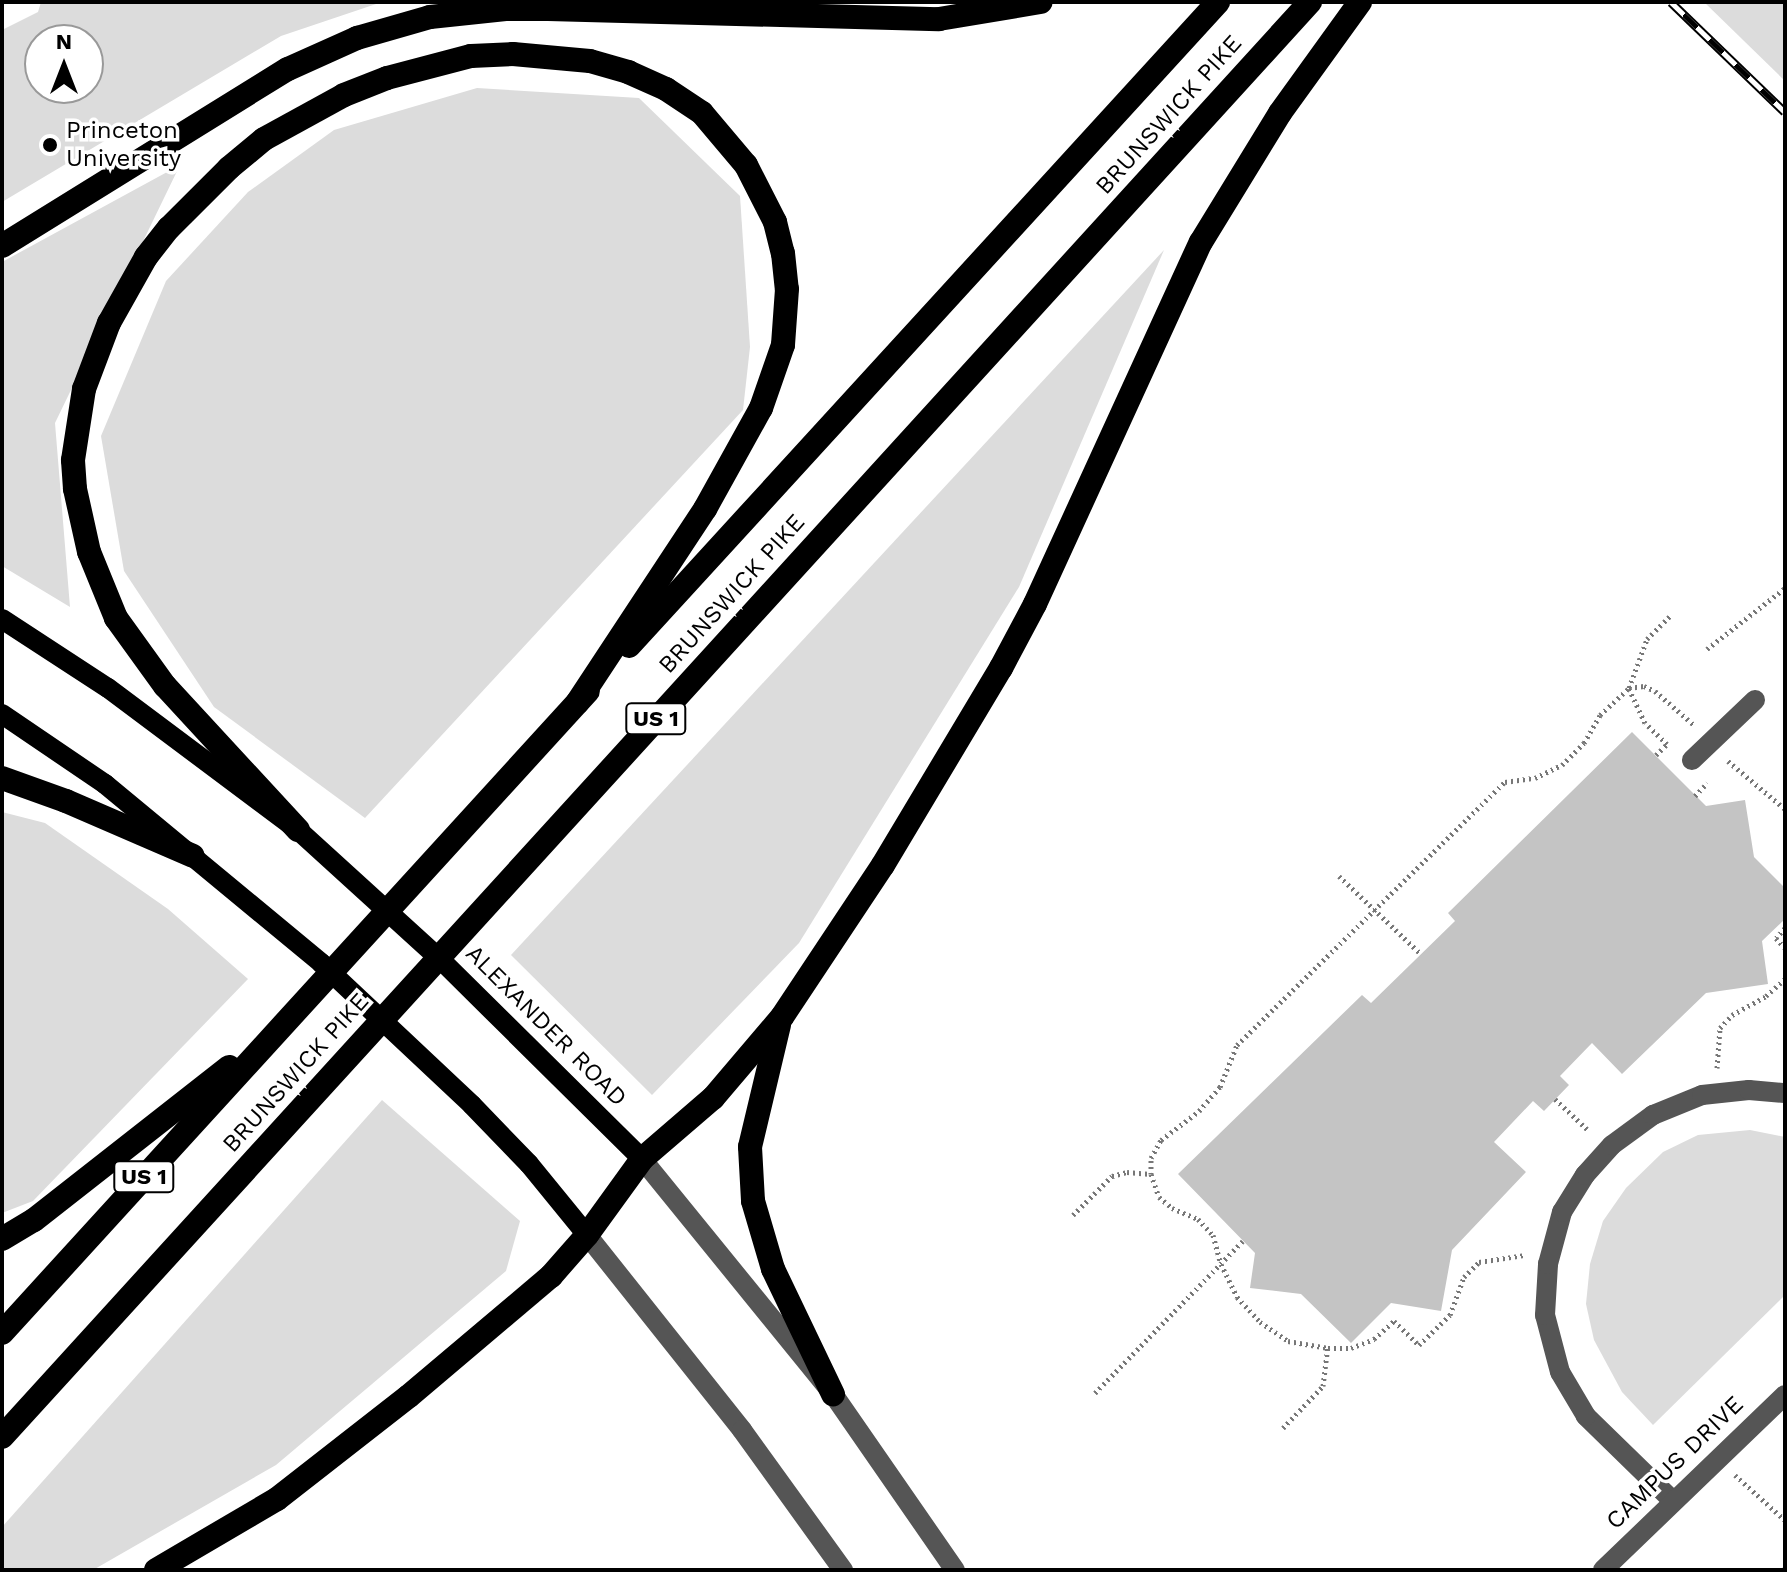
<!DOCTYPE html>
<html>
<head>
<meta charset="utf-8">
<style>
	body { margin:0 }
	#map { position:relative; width:1787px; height:1572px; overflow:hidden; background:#fff; font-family:"Work Sans",sans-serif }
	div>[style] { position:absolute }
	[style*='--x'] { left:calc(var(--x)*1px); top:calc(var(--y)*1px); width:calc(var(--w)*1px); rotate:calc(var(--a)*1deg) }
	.green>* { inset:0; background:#dcdcdc }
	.building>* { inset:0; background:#c4c4c4 }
	.path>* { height:5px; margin-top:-2.5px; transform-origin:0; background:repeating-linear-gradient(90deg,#777 0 2px,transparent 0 6px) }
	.minor>* { height:20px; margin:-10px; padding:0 10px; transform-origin:10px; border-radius:10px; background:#555 }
	.major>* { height:20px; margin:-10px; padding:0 10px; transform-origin:10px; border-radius:10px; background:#000 }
	.highway>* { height:24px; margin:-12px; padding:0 12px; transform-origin:12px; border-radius:12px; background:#000 }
	.rail>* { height:9px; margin-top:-4.5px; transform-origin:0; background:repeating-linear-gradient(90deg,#fff 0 18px,#000 0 36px); box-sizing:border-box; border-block:2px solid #000 }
	.dots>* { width:22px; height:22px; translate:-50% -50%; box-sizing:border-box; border:4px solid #fff; border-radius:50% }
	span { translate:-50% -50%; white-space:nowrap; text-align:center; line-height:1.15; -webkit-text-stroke:7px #fff; paint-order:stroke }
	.shield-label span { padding:2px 6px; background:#fff; border:2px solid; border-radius:6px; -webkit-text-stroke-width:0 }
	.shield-label { font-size:22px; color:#000; font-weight:700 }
	.street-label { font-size:24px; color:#000 }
	.poi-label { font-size:24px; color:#000 }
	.left { translate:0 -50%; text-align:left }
	.frame { position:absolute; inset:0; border:4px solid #000; pointer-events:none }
	.north { position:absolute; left:24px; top:24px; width:80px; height:80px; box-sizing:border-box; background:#fff; border:2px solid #999; border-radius:50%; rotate:0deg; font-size:22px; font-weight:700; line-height:32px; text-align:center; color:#000 }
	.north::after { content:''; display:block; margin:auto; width:28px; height:36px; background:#000; clip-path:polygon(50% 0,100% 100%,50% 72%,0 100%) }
</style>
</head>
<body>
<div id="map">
	<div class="green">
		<i style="clip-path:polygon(evenodd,41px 2px,382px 2px,281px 36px,2px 202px,2px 30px,38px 12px,41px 2px,88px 40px,88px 88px,40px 88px,40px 40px,88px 40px)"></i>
		<i style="clip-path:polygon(1704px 2px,1785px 2px,1785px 81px)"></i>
		<i style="clip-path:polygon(477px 88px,639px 98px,740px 196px,750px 347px,743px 410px,365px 818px,214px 707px,124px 571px,101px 436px,166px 281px,248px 192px,334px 130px)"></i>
		<i style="clip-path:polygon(180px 165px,55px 423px,70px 607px,2px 566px,2px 262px)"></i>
		<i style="clip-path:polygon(1164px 250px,1019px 587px,799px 943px,652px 1095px,511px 955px)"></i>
		<i style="clip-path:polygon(2px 812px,45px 823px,168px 909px,248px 979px,33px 1201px,2px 1213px)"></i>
		<i style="clip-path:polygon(382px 1100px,520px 1221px,506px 1271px,276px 1465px,93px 1570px,2px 1570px,2px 1527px)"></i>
		<i style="clip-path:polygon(1750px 1130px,1785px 1137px,1785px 1295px,1653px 1425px,1622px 1392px,1594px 1340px,1586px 1304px,1590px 1264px,1603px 1221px,1626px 1188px,1663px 1152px,1698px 1135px)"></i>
	</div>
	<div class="building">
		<i style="clip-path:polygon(1632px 732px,1706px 806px,1745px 800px,1754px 857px,1785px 888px,1785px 919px,1762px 941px,1768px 984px,1706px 993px,1622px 1074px,1592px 1043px,1560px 1076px,1569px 1085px,1544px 1111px,1533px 1101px,1494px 1142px,1526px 1172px,1452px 1250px,1441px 1311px,1391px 1303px,1351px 1343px,1301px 1294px,1250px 1288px,1255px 1253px,1178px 1174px,1362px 995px,1371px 1003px,1455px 921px,1448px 913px)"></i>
	</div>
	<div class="path">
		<i style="--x:1707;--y:649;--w:99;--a:-38"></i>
		<i style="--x:1656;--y:755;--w:16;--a:-45"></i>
		<i style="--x:1667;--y:744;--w:30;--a:-136"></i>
		<i style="--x:1645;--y:723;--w:38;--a:-115"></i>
		<i style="--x:1629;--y:688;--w:52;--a:-69.8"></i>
		<i style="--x:1647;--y:639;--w:35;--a:-45"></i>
		<i style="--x:1728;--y:761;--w:75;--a:40.1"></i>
		<i style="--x:1695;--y:796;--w:18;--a:-47"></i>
		<i style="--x:1339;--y:876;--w:113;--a:43.6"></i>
		<i style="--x:1785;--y:928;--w:13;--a:132"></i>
		<i style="--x:1776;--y:938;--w:13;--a:48"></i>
		<i style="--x:1717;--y:1068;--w:40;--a:-85.7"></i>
		<i style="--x:1720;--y:1028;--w:18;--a:-47"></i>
		<i style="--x:1732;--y:1015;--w:39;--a:-29"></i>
		<i style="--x:1766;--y:996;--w:25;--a:-42"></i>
		<i style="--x:1555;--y:1099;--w:44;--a:43.2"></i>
		<i style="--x:1151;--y:1174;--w:16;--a:-90"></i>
		<i style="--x:1151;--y:1158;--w:21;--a:-61"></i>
		<i style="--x:1161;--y:1140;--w:48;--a:-37.3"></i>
		<i style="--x:1199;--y:1111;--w:32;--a:-49"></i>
		<i style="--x:1220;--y:1087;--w:45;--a:-68"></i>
		<i style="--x:1237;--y:1045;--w:375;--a:-44.5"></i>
		<i style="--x:1505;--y:782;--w:30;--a:-8"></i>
		<i style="--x:1535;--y:778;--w:30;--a:-26"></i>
		<i style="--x:1562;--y:765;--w:31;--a:-45"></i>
		<i style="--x:1584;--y:743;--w:32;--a:-60"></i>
		<i style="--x:1600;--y:715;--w:40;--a:-43"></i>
		<i style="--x:1629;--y:688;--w:15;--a:-8"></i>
		<i style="--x:1644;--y:686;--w:12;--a:24"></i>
		<i style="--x:1655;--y:691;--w:52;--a:41.1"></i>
		<i style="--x:1073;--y:1215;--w:55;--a:-45"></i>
		<i style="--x:1112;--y:1176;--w:16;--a:-15"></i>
		<i style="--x:1127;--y:1172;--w:24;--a:5"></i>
		<i style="--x:1151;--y:1174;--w:24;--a:71"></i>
		<i style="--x:1159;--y:1197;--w:17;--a:40"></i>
		<i style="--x:1172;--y:1208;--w:28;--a:23"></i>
		<i style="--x:1198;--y:1219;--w:22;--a:47"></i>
		<i style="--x:1213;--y:1235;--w:30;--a:75"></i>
		<i style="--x:1221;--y:1264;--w:37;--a:64"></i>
		<i style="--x:1237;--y:1297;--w:34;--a:47"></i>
		<i style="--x:1260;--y:1322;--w:34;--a:34"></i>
		<i style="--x:1288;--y:1341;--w:41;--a:9.9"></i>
		<i style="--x:1328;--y:1348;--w:23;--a:0"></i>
		<i style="--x:1351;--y:1348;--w:25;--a:-21"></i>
		<i style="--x:1374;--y:1339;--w:27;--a:-42"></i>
		<i style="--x:1394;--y:1321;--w:35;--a:44"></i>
		<i style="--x:1419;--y:1345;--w:43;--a:-44.1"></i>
		<i style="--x:1450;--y:1315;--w:40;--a:-69.8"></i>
		<i style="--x:1464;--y:1277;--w:21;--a:-45"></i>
		<i style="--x:1479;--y:1262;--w:47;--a:-8.7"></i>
		<i style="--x:1095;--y:1393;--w:212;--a:-45.8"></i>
		<i style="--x:1283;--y:1428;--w:58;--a:-46.4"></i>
		<i style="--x:1323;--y:1386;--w:38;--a:-83"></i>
		<i style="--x:1735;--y:1475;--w:67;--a:42"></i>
		<i style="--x:1784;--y:1570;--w:2;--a:-63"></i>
	</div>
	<div class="minor">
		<i style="--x:1692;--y:760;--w:87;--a:-43.6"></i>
		<i style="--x:642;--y:1159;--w:303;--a:50.9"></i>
		<i style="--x:833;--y:1394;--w:214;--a:55.3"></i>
		<i style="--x:587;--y:1235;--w:249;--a:51.5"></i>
		<i style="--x:742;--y:1430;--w:173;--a:54.2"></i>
		<i style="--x:1673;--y:1501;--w:122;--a:-135.7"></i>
		<i style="--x:1586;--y:1416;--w:51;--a:-120.6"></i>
		<i style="--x:1560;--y:1372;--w:59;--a:-104.7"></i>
		<i style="--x:1545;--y:1315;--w:51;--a:-86.6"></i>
		<i style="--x:1548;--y:1264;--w:54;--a:-74.9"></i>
		<i style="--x:1562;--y:1212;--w:44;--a:-58.1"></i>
		<i style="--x:1585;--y:1175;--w:40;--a:-48"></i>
		<i style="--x:1612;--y:1145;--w:51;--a:-36.2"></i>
		<i style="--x:1653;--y:1115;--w:53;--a:-22.2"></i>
		<i style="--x:1702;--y:1095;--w:47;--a:-6.1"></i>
		<i style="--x:1749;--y:1090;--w:36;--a:5"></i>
		<i style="--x:1603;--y:1570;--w:252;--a:-43.9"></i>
	</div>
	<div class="major">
		<i style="--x:2;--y:619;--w:126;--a:33.1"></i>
		<i style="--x:108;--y:688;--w:237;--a:36.8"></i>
		<i style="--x:298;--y:830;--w:195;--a:42.3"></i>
		<i style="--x:442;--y:961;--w:281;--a:44.7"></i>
		<i style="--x:2;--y:714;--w:125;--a:34.2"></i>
		<i style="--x:105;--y:784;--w:281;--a:39.6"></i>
		<i style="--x:321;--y:963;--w:207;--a:43.2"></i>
		<i style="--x:472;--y:1105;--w:82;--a:46"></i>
		<i style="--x:529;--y:1164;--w:92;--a:50.8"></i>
	</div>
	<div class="highway">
		<i style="--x:2;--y:246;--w:336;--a:-31.8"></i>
		<i style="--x:288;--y:69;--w:76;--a:-24.2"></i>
		<i style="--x:357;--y:38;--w:76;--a:-16"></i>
		<i style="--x:430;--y:17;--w:76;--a:-6"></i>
		<i style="--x:506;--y:9;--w:42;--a:0"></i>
		<i style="--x:548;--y:9;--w:391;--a:1.5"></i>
		<i style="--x:939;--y:19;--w:103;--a:-9.5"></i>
		<i style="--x:629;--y:646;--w:873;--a:-47.55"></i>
		<i style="--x:2;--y:778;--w:68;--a:19.8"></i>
		<i style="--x:66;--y:801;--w:138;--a:23.4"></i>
		<i style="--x:298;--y:830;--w:196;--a:-132.7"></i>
		<i style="--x:165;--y:686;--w:84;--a:-125.8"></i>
		<i style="--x:116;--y:618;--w:71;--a:-112.2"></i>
		<i style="--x:89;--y:552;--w:65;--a:-102.5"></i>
		<i style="--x:75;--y:489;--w:29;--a:-94"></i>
		<i style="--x:73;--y:460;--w:72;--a:-81.2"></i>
		<i style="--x:84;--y:389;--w:71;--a:-69.3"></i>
		<i style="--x:109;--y:323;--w:76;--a:-60.7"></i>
		<i style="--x:146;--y:257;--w:37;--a:-52"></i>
		<i style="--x:169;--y:228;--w:85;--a:-45"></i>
		<i style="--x:229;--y:168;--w:45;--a:-39.6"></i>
		<i style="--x:264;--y:139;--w:91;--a:-28.8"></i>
		<i style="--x:344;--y:95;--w:46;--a:-21.6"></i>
		<i style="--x:387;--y:78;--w:87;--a:-14.7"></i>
		<i style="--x:471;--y:56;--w:42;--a:-2.7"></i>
		<i style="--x:513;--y:54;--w:77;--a:5.2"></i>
		<i style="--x:590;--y:61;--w:40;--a:16"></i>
		<i style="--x:628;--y:72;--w:42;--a:24.1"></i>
		<i style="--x:666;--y:89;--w:43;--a:33.7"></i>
		<i style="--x:702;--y:113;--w:68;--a:49.8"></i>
		<i style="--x:746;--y:165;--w:64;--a:63"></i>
		<i style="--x:775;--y:222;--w:32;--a:76"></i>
		<i style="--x:783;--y:253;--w:36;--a:84"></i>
		<i style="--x:787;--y:289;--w:56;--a:94.1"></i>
		<i style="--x:783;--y:345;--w:67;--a:109.2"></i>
		<i style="--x:761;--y:408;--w:115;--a:119"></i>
		<i style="--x:705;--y:509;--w:232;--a:123.4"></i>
		<i style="--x:779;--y:1025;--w:125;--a:103.4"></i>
		<i style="--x:750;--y:1147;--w:54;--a:86.8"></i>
		<i style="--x:753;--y:1201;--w:71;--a:73.6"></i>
		<i style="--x:773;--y:1269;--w:139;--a:64.4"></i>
		<i style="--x:2;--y:1239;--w:37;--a:-31"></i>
		<i style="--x:34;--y:1220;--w:248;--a:-38.1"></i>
		<i style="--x:2;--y:1333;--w:869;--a:-47.61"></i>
		<i style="--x:2;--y:1437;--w:1942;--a:-47.65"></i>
		<i style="--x:156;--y:1570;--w:140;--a:-30.4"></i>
		<i style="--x:277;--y:1499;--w:167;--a:-38"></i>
		<i style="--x:409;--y:1396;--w:186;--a:-40.2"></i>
		<i style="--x:551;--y:1276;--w:55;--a:-48.7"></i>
		<i style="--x:587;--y:1235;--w:94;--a:-54.1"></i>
		<i style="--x:642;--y:1159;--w:94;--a:-40.7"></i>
		<i style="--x:713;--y:1098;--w:106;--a:-49.6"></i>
		<i style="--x:782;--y:1017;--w:182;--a:-56.4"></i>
		<i style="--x:883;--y:865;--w:230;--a:-59.1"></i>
		<i style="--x:1001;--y:668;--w:72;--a:-62"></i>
		<i style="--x:1035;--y:604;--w:398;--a:-65.4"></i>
		<i style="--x:1201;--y:242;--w:151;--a:-58.5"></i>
		<i style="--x:1280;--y:113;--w:137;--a:-54.2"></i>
	</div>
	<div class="rail">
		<i style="--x:1671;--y:2;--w:158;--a:44"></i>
	</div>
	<div class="dots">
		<i style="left:50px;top:145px;background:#000"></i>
	</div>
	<div class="shield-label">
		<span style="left:656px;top:719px">US 1</span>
		<span style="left:144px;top:1177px">US 1</span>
	</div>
	<div class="street-label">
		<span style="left:1169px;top:115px;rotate:-48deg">BRUNSWICK PIKE</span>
		<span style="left:732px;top:594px;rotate:-48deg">BRUNSWICK PIKE</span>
		<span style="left:546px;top:1026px;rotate:45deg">ALEXANDER ROAD</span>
		<span style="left:296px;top:1073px;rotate:-48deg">BRUNSWICK PIKE</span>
		<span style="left:1675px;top:1463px;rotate:-44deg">CAMPUS DRIVE</span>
	</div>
	<div class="poi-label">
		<span class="left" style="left:66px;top:145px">Princeton<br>University</span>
	</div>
	<div class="frame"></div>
	<div class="north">N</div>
</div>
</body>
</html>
